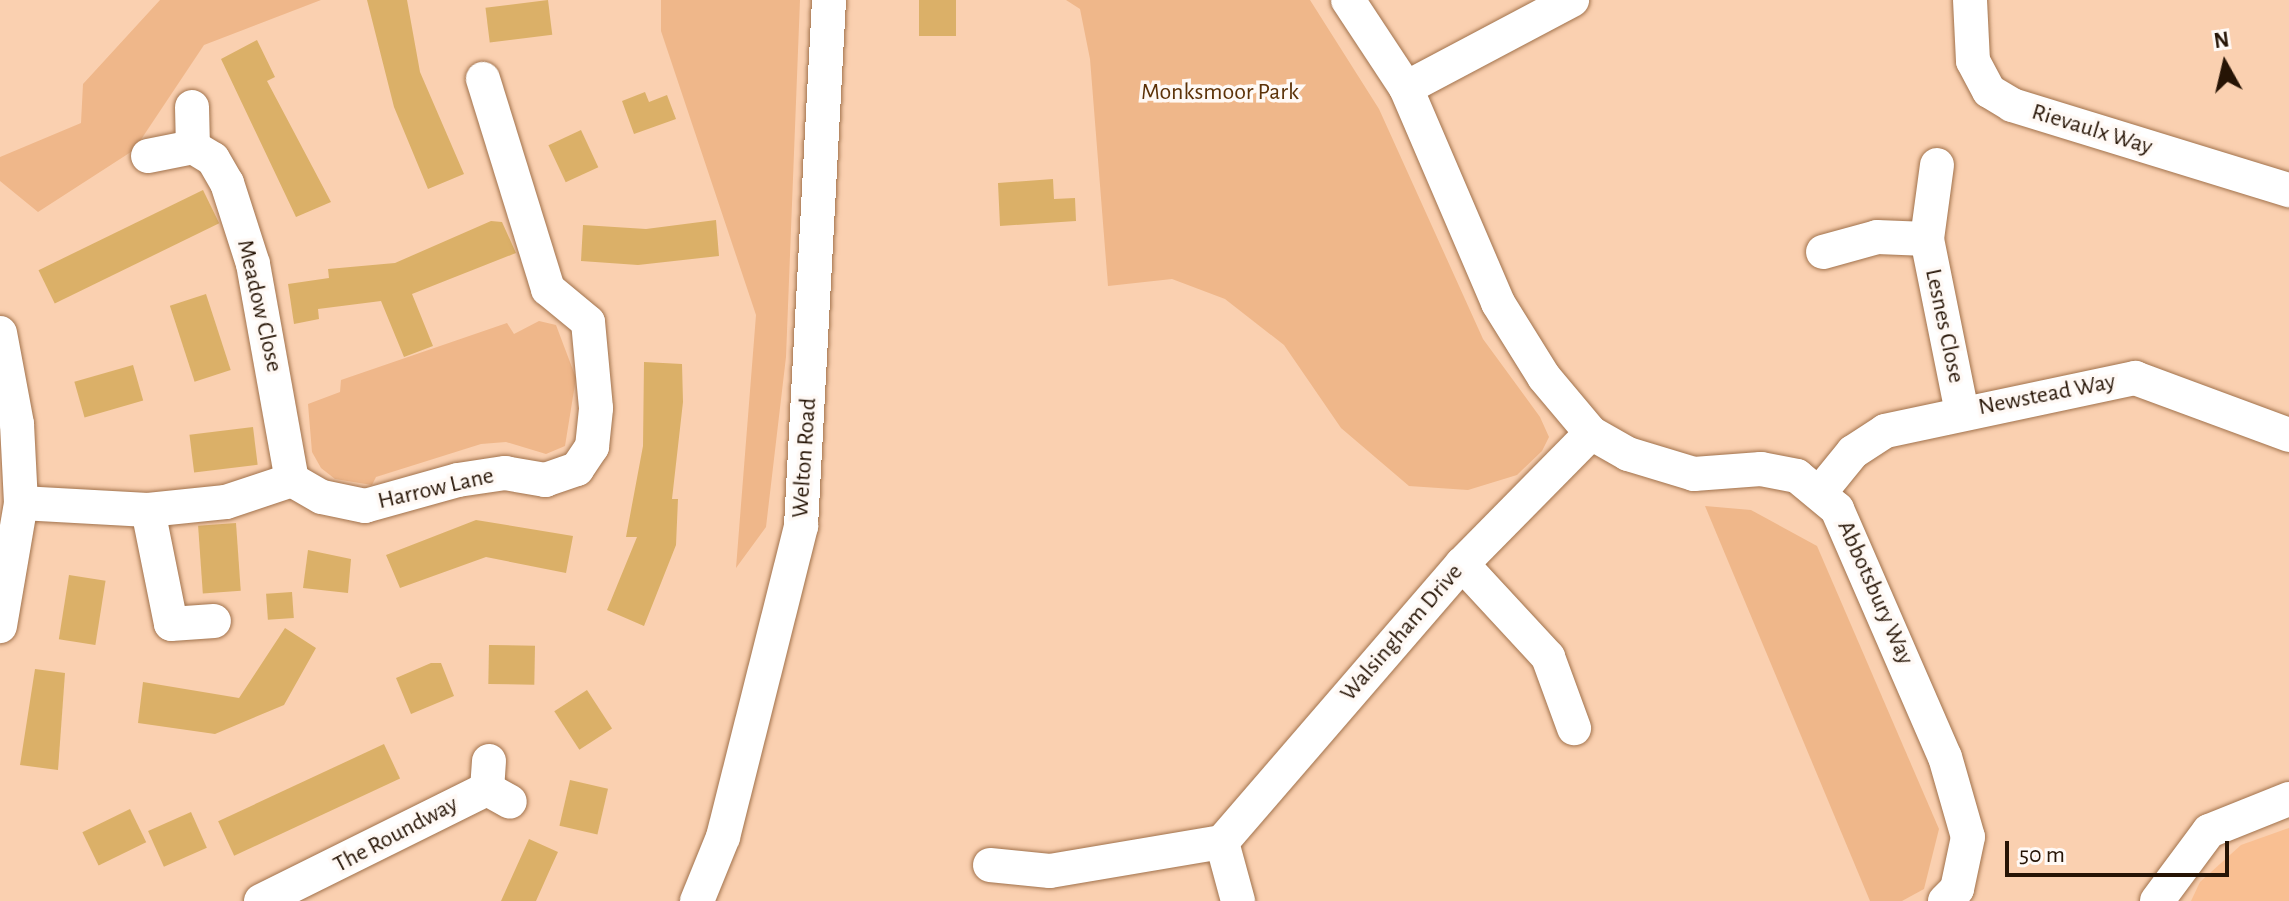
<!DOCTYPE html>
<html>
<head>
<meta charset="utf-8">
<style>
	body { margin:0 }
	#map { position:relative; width:2289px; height:901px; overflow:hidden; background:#fad0b0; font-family:"Alegreya Sans",sans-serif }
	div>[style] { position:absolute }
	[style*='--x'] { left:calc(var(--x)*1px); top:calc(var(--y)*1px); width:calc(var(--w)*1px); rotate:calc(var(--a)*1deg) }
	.built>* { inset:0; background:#f9bf92 }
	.green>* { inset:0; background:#efb78a }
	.building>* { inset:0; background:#dbb068; transform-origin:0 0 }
	.roads { filter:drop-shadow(0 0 2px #a1724c) drop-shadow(0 0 2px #a1724c) }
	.minor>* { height:34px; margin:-17px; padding:0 17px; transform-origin:17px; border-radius:17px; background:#fff }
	span { translate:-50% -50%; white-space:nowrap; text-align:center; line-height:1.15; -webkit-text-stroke:7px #fff9f5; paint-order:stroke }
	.park-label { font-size:24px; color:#5c3208 }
	.street-label { font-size:24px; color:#261405 }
	.north { position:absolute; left:2185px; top:24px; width:80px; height:80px; -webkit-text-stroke:6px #fff9f5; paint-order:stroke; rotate:352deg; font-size:22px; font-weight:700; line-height:32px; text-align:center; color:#261405 }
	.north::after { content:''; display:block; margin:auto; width:28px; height:36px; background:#261405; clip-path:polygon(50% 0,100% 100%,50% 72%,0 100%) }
	.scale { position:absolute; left:2005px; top:841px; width:224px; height:36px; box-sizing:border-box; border:4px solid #261405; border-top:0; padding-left:10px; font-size:24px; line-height:28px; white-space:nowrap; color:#261405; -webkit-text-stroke:6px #fff9f5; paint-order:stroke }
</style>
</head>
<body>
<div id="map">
	<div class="built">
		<i style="clip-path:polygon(2289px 828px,2289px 901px,2191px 901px,2200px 882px,2241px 845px)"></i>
	</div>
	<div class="green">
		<i style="clip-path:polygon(160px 0,321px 0,204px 45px,134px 150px,38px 212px,0 181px,0 157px,81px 123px,83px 84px)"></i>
		<i style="clip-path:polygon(661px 0,800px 0,786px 357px,766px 527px,736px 568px,756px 315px,661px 31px)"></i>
		<i style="clip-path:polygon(1066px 0,1310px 0,1379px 109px,1483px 339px,1540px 417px,1549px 437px,1542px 451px,1517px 475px,1468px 490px,1409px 486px,1341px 428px,1284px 345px,1225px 299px,1172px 279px,1108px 286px,1090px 59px,1080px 9px)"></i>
		<i style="clip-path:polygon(539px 321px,556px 325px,576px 378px,565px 446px,546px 454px,506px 442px,481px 444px,376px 477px,372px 485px,335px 479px,321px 468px,312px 452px,308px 404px,340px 392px,341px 380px,507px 323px,514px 334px)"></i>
		<i style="clip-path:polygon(1705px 506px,1751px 510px,1817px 546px,1939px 829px,1924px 889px,1902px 901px,1870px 901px)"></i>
	</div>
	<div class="building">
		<i style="clip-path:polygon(367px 0,407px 0,420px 72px,464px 174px,428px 189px,394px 107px)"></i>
		<i style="left:548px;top:0;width:35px;height:63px;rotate:83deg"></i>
		<i style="left:919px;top:0;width:37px;height:36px"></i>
		<i style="clip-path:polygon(257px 40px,275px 77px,267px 81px,331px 202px,296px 217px,221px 59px)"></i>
		<i style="clip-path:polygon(645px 92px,649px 102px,667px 95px,676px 119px,634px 134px,622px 101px)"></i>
		<i style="left:581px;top:130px;width:41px;height:36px;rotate:65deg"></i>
		<i style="clip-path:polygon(1053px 179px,1054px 199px,1075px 198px,1076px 221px,1000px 226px,998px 183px)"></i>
		<i style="left:203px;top:190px;width:37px;height:183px;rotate:64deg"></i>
		<i style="clip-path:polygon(716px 220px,719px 256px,638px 265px,581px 261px,583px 225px,646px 229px)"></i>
		<i style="clip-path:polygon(491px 221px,502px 222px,516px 253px,412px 294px,433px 346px,404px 357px,381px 301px,318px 309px,319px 319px,294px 324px,288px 284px,329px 278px,328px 269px,395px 263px)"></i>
		<i style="left:206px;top:294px;width:80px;height:38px;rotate:72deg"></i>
		<i style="clip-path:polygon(644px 362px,682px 364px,683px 402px,672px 499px,678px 499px,676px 545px,644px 626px,607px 610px,637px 537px,626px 537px,643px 446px)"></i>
		<i style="left:133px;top:365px;width:37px;height:61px;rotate:74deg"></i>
		<i style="left:253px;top:427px;width:38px;height:64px;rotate:83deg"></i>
		<i style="clip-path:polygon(476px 520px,573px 536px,566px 573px,486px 557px,400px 588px,386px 555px)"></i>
		<i style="left:236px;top:523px;width:68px;height:38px;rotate:86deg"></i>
		<i style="clip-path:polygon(308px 550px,351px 559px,348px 593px,303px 588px)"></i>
		<i style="left:69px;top:575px;width:37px;height:65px;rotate:9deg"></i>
		<i style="left:292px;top:592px;width:26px;height:26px;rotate:86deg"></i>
		<i style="clip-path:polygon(285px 628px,316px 648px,284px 705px,215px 734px,138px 723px,143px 682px,239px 698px)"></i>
		<i style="left:489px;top:645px;width:46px;height:39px;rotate:1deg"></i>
		<i style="clip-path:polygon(431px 663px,441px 663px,454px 696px,411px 714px,396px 678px)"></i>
		<i style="clip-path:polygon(35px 669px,65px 673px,58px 770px,20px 765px)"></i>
		<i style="left:587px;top:690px;width:46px;height:39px;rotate:57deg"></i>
		<i style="left:384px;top:744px;width:38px;height:183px;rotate:65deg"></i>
		<i style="left:570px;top:780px;width:39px;height:47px;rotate:13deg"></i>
		<i style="left:130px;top:809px;width:37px;height:53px;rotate:64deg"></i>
		<i style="left:191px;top:812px;width:39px;height:47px;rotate:66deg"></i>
		<i style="clip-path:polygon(529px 839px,558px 852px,548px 874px,536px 901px,501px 901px)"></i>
	</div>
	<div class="roads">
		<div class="minor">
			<i style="--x:1348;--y:0;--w:105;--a:56.6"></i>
			<i style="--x:1406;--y:88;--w:234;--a:66.8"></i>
			<i style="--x:1498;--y:303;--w:87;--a:58.1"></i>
			<i style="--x:1544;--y:377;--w:73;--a:50"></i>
			<i style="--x:1591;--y:433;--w:43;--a:29.6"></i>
			<i style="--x:1628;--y:454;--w:69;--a:16.9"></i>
			<i style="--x:1694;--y:474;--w:67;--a:-4.3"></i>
			<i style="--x:1761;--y:469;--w:37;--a:11"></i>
			<i style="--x:1797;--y:476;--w:52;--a:39.5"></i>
			<i style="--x:1837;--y:509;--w:270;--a:66.5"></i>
			<i style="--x:1945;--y:757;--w:83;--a:74"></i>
			<i style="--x:1968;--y:837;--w:53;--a:101.9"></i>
			<i style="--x:1957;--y:889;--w:17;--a:135"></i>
			<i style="--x:1970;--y:0;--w:61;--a:87.2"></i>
			<i style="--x:1973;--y:61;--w:34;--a:62"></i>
			<i style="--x:1989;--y:91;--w:27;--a:31"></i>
			<i style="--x:2012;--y:105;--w:290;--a:17.1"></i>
			<i style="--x:1406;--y:88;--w:188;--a:-27.9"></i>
			<i style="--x:192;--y:107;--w:40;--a:88.6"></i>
			<i style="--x:193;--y:147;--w:23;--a:31"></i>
			<i style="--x:213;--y:159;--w:28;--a:60"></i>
			<i style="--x:227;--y:183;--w:85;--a:72.2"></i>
			<i style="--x:253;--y:264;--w:219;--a:79.8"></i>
			<i style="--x:148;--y:156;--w:46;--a:-11.3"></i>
			<i style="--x:1937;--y:165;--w:75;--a:97.7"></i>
			<i style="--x:1927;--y:239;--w:177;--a:78.6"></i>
			<i style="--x:1823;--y:252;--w:56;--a:-15.5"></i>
			<i style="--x:1877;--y:237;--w:50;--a:2.3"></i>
			<i style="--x:0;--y:333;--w:93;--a:79.4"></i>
			<i style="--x:17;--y:424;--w:79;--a:87.1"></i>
			<i style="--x:21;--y:503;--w:125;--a:99.7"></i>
			<i style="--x:1822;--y:490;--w:49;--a:-50.8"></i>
			<i style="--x:1853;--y:452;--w:38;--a:-33"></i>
			<i style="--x:1885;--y:431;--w:256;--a:-12"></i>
			<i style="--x:2135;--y:378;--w:164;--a:20.3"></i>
			<i style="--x:21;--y:503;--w:127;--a:3.2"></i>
			<i style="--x:148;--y:510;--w:78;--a:-5.9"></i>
			<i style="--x:226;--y:502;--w:70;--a:-18.4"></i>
			<i style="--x:292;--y:480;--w:34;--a:30"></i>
			<i style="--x:322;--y:497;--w:44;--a:11.8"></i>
			<i style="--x:365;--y:506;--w:97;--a:-15.6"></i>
			<i style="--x:458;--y:480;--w:48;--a:-8.5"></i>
			<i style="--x:505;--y:473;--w:41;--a:9.9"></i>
			<i style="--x:545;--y:480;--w:34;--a:-19"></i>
			<i style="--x:577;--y:469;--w:27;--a:-56"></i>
			<i style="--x:592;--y:447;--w:39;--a:-84"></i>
			<i style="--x:596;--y:408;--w:86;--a:-95.3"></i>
			<i style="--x:588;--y:322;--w:52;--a:-140.5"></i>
			<i style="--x:548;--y:289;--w:220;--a:-107.2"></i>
			<i style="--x:148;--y:510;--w:116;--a:78.6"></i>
			<i style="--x:171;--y:624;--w:43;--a:-4"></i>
			<i style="--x:1462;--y:564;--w:127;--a:47.2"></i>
			<i style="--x:1548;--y:657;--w:76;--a:69.9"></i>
			<i style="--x:489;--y:761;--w:28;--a:94"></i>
			<i style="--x:487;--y:789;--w:26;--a:29"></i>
			<i style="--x:1222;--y:842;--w:61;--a:74.8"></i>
			<i style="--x:990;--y:865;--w:60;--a:5.7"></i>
			<i style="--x:1050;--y:871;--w:174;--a:-9.6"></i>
			<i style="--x:1222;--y:842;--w:367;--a:-49.2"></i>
			<i style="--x:1462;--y:564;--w:184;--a:-45.4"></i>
			<i style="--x:261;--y:901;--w:252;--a:-26.4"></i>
			<i style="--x:697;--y:901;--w:69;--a:-67.9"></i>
			<i style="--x:723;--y:837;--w:321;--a:-75.9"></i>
			<i style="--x:801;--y:526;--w:527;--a:-86.95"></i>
			<i style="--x:2157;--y:901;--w:87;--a:-53.4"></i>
			<i style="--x:2209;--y:831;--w:86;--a:-21.8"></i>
		</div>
	</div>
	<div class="park-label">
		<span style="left:1220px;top:93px">Monksmoor Park</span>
	</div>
	<div class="street-label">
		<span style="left:2092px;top:130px;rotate:17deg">Rievaulx Way</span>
		<span style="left:259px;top:306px;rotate:77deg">Meadow Close</span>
		<span style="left:1944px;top:326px;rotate:78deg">Lesnes Close</span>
		<span style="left:2047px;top:395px;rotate:-11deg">Newstead Way</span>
		<span style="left:805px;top:458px;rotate:-86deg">Welton Road</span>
		<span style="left:436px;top:489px;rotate:-13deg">Harrow Lane</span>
		<span style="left:1875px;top:593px;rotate:66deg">Abbotsbury Way</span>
		<span style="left:1402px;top:633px;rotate:-49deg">Walsingham Drive</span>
		<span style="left:396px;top:835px;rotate:-28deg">The Roundway</span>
	</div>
	<div class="north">N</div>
	<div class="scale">50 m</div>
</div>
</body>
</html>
